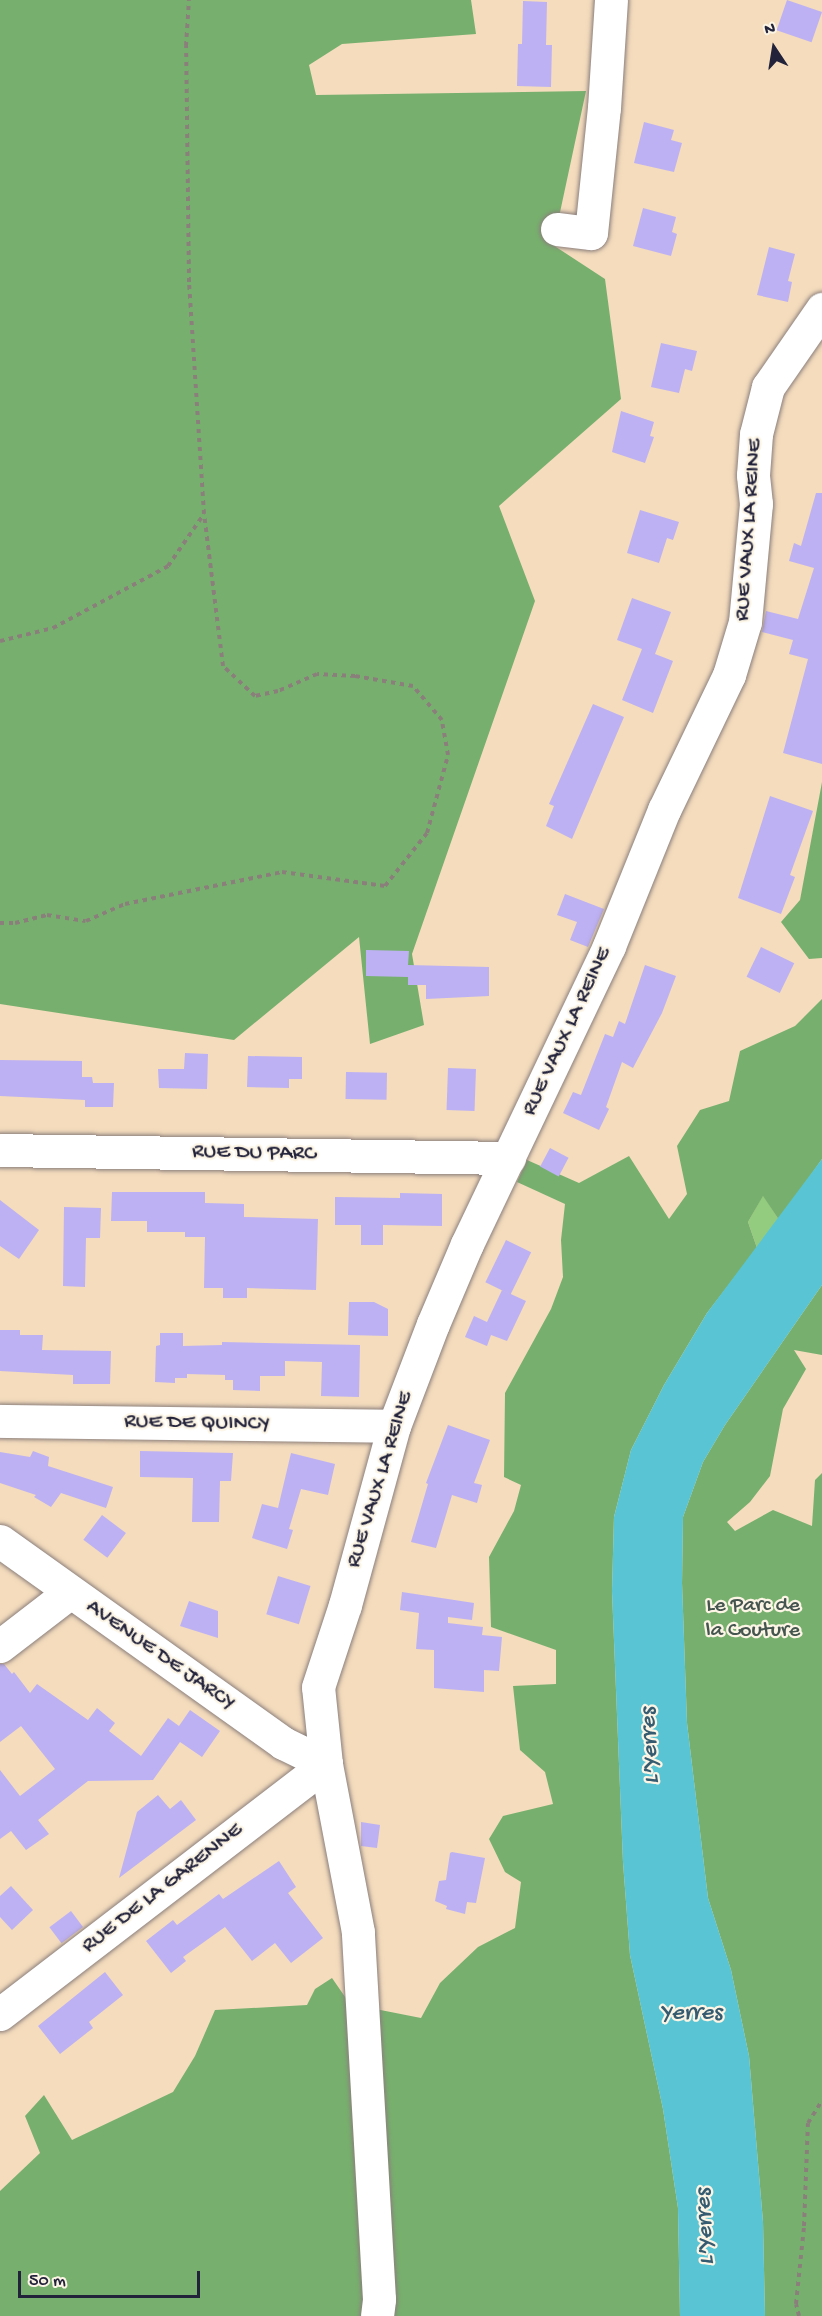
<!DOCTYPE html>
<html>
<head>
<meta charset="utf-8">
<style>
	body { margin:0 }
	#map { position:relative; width:822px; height:2316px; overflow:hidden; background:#f4dcbd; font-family:"Gochi Hand",sans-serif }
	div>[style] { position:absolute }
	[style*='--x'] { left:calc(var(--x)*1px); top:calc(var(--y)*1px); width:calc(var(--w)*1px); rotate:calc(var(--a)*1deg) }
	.green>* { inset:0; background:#94cc7f }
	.forest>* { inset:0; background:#77b06e }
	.water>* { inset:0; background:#59c4d4 }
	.building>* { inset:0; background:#bdb1f3; transform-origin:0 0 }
	.path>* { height:4px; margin-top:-2px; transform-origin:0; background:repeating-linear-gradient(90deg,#8b7f7c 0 4.5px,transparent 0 9px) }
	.roads { filter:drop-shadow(0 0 2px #8b7f7c) drop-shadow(0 0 2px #8b7f7c) }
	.minor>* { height:33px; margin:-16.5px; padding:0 16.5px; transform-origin:16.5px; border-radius:16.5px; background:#fff }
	span { translate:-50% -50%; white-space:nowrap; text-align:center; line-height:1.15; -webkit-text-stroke:4.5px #fcf5e5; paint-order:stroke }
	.street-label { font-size:22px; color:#22223b }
	.park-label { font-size:22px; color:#44554f }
	.water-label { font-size:24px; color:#355b71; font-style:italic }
	.north { position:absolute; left:744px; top:18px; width:60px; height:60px; -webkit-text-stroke:4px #fcf5e5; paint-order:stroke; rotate:348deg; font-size:16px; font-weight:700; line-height:24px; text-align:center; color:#22223b }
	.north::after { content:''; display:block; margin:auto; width:21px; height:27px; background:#22223b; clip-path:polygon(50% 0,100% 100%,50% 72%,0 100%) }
	.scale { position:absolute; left:18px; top:2271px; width:182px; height:27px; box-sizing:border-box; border:3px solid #22223b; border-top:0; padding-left:8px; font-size:18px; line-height:21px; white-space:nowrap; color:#22223b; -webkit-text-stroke:4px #fcf5e5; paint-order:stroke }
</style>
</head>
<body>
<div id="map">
	<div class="green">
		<i style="clip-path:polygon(763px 1195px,779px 1220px,757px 1248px,748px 1222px)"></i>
	</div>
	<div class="forest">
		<i style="clip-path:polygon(0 0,471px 0,476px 34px,342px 44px,309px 65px,316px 95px,586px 91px,553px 245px,605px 279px,621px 399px,499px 506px,535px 601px,412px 954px,424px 1025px,370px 1044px,359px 937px,234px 1040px,0 1004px)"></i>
		<i style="clip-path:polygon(822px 782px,822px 958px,809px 959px,781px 922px,800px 900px)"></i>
		<i style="clip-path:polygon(822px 999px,822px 1159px,779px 1220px,763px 1196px,748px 1222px,757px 1248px,707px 1313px,664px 1385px,631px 1450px,614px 1517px,612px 1591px,623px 1862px,630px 1955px,663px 2109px,678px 2208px,680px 2316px,0 2316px,0 2191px,40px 2153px,25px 2116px,44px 2095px,72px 2140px,173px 2092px,195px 2056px,215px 2010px,307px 2005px,315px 1989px,332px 1978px,350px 2004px,421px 2018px,440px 1983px,478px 1947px,515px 1928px,521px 1882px,505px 1872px,489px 1839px,503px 1816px,553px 1804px,545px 1772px,520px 1750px,513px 1686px,556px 1684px,556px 1650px,491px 1627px,489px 1557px,514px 1511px,521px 1485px,504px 1477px,505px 1393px,551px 1309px,563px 1277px,561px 1240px,565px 1204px,517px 1182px,527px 1160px,579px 1183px,629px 1156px,669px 1219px,687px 1194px,677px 1146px,700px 1110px,729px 1101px,740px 1051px,795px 1026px)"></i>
		<i style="clip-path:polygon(822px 1285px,822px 1355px,794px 1350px,806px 1369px,783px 1409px,770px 1476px,750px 1502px,727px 1522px,735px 1531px,773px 1510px,812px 1526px,815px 1480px,822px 1473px,822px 2316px,765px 2316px,763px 2222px,749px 2056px,731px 1970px,708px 1898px,687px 1723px,682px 1583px,683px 1517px,703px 1462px,725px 1425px)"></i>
	</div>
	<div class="water">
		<i style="clip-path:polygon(822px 1159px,822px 1285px,725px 1425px,703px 1462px,683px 1517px,682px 1583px,687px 1723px,708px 1898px,731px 1970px,749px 2056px,763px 2222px,765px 2316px,680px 2316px,678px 2208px,663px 2109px,630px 1955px,623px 1862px,612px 1591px,614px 1517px,631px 1450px,664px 1385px,707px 1313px)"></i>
	</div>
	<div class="building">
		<i style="left:787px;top:0;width:37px;height:32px;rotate:19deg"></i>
		<i style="clip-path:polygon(523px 1px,547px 2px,546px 45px,552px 45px,551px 87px,517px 86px,518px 44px,522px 44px)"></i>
		<i style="clip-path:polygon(644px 122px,674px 130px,671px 140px,682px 143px,674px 172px,634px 163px)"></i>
		<i style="clip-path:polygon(643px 208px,676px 217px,672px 232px,677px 234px,671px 256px,633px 246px)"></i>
		<i style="clip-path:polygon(769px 247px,795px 254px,788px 281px,792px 282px,788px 302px,757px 295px)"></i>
		<i style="clip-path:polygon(661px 343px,697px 351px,692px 371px,685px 369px,679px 393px,651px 387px)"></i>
		<i style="clip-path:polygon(621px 411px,654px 422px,650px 436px,654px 437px,645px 463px,612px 452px)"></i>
		<i style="clip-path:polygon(816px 493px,822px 493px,822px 764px,783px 753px,808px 659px,789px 654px,793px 640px,762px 632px,766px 611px,798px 619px,814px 568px,789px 561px,794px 543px,801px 546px)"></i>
		<i style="clip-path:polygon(640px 510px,679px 522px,673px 540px,667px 538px,659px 563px,627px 553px)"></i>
		<i style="clip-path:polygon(632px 598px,671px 612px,655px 654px,673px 661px,653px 713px,622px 700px,642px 649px,617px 640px)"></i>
		<i style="clip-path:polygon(593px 704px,624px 717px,572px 839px,546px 826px,554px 806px,549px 804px)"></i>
		<i style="clip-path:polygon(770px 796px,813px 811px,790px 875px,795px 877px,781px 914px,738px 898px)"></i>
		<i style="clip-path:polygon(565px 894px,604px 909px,588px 947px,570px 940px,577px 922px,557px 915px)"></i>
		<i style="left:761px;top:947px;width:37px;height:33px;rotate:26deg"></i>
		<i style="clip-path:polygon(366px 950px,409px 951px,408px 965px,489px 967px,489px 996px,426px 999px,426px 985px,408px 985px,408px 977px,366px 976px)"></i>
		<i style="clip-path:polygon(645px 965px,676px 976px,662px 1013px,633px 1068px,622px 1062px,606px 1107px,609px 1109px,599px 1130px,563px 1113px,573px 1092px,581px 1095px,605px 1034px,613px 1037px,619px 1021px,625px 1024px)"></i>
		<i style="clip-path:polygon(185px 1053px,208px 1054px,207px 1089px,159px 1088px,158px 1069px,184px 1069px)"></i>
		<i style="clip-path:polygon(248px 1056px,302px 1057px,302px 1079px,289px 1079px,289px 1088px,247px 1087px)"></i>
		<i style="clip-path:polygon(0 1060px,82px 1061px,82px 1077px,92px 1077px,93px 1083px,114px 1083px,113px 1107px,85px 1107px,85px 1100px,0 1096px)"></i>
		<i style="left:448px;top:1068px;width:28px;height:42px;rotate:2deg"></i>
		<i style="left:346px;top:1072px;width:41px;height:27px;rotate:1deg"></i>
		<i style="left:550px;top:1148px;width:21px;height:21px;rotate:28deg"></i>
		<i style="clip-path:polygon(112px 1192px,205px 1192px,205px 1203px,244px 1204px,244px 1217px,318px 1219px,316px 1290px,247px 1288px,247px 1298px,223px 1298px,223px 1288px,204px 1288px,205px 1237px,185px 1237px,185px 1232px,147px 1232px,147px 1221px,111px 1221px)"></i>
		<i style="clip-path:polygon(400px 1193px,442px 1194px,442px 1226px,383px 1225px,383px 1245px,361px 1245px,361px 1225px,335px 1225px,335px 1197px,400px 1198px)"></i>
		<i style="clip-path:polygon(0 1200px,39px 1230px,19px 1259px,0 1246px)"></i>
		<i style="clip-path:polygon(64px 1207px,101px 1208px,100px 1238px,86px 1238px,85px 1287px,63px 1286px)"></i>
		<i style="left:506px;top:1240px;width:28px;height:47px;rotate:26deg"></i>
		<i style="clip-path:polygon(502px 1290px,526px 1301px,507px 1341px,491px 1335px,487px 1346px,465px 1337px,474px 1316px,487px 1322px)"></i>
		<i style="clip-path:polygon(349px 1302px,374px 1302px,388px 1309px,388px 1336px,348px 1335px)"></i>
		<i style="clip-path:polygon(0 1330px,20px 1330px,20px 1335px,43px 1335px,42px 1350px,111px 1351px,110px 1384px,73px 1384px,73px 1375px,0 1371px)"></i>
		<i style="clip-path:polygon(160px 1333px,183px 1333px,183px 1346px,222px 1345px,222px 1342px,360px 1345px,359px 1397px,321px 1396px,322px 1362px,285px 1361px,285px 1376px,260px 1376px,260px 1391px,233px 1390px,233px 1380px,225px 1380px,225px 1375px,187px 1374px,187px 1378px,175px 1378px,175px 1383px,155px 1382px,156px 1346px,160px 1345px)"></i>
		<i style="clip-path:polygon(448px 1425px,490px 1440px,474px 1483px,482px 1485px,477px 1503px,452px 1495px,436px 1548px,411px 1542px,428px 1484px,426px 1483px)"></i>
		<i style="clip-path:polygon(33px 1451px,49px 1457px,48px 1466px,113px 1487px,106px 1508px,61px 1493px,51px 1507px,34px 1497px,36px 1495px,0 1483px,0 1452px,30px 1457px)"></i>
		<i style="clip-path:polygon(140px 1451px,233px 1453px,231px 1481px,220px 1481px,219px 1522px,192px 1522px,193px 1478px,140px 1477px)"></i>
		<i style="clip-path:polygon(291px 1453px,335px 1464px,328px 1495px,301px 1489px,289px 1529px,293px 1530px,287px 1549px,252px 1538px,262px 1504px,278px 1508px)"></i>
		<i style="left:102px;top:1515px;width:30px;height:31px;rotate:37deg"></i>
		<i style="left:278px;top:1576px;width:34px;height:40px;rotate:17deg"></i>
		<i style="clip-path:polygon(402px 1592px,474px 1603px,472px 1620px,448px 1617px,448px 1623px,483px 1627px,482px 1635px,502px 1637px,499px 1671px,484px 1670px,484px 1692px,434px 1688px,434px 1650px,416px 1649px,419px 1613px,400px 1610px)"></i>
		<i style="clip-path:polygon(189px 1601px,218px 1611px,218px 1638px,180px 1626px)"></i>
		<i style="clip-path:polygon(0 1664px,4px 1664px,12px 1674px,14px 1672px,30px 1693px,37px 1684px,88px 1720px,97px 1708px,115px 1723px,109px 1731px,141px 1756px,168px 1718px,179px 1726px,190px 1710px,220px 1731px,202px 1757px,180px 1742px,153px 1780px,88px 1781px,38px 1820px,49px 1834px,26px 1850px,11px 1831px,0 1839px,0 1770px,20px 1796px,55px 1769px,21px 1726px,0 1742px)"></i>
		<i style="clip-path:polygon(158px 1795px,170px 1809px,181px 1800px,196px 1820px,119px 1878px,137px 1812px)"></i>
		<i style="clip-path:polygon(361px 1822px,380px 1825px,377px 1848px,361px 1846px)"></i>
		<i style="clip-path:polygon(452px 1852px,485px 1858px,476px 1903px,467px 1902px,465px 1914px,446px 1909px,447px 1906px,435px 1901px,439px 1881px,446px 1880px,450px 1853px)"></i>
		<i style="clip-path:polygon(279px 1861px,296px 1887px,288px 1893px,323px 1938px,291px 1963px,275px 1943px,252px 1961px,225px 1927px,183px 1957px,186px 1961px,171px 1973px,146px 1941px,173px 1920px,177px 1925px,219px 1894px,223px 1899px)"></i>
		<i style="clip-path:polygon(11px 1886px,33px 1910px,12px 1930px,0 1917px,0 1896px)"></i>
		<i style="left:71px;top:1911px;width:20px;height:27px;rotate:53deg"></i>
		<i style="clip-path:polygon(105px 1972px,123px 1995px,89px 2022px,93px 2028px,60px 2054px,38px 2026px)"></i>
	</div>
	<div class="path">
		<i style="--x:0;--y:641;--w:55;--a:-13.8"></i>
		<i style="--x:53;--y:628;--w:131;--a:-28.3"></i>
		<i style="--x:168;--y:566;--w:63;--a:-55.3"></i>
		<i style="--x:204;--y:514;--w:232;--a:-93.7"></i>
		<i style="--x:189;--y:282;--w:236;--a:-90.7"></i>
		<i style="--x:186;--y:46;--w:46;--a:-86.3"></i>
		<i style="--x:0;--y:923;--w:15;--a:0"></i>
		<i style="--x:15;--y:923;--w:33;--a:-14"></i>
		<i style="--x:47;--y:915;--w:39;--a:9"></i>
		<i style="--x:86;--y:921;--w:43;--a:-23.6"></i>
		<i style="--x:125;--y:904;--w:160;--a:-11.5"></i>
		<i style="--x:282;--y:872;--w:104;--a:7.7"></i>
		<i style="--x:385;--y:886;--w:68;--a:-51.6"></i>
		<i style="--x:427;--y:833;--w:81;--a:-74.9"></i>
		<i style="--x:448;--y:755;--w:36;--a:-100"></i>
		<i style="--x:442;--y:720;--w:45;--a:-130.5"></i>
		<i style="--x:413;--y:686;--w:59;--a:-170.2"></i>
		<i style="--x:355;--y:676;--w:38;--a:-177"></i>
		<i style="--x:317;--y:674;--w:43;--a:156.4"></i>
		<i style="--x:278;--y:691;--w:24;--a:168"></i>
		<i style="--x:255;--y:696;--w:44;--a:-136.8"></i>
		<i style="--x:223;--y:666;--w:153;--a:-97.1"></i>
		<i style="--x:799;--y:2316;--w:12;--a:-104"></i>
		<i style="--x:796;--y:2304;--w:78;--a:-84.1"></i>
		<i style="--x:804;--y:2226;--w:103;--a:-87.8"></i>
		<i style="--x:808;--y:2123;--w:26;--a:-58"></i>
	</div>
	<div class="roads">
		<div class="minor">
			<i style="--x:557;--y:229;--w:34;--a:7"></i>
			<i style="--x:591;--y:233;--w:126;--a:-84.1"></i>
			<i style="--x:604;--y:108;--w:108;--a:-86.3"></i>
			<i style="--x:0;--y:1150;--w:509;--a:0.9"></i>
			<i style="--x:0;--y:1421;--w:394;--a:0.7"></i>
			<i style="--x:0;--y:1541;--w:348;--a:35.5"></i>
			<i style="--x:283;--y:1743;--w:48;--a:26"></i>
			<i style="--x:0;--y:1646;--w:88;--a:-37.6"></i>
			<i style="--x:0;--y:2014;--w:411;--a:-37.5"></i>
			<i style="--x:377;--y:2316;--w:17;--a:-83"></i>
			<i style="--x:379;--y:2299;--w:368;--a:-93.3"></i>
			<i style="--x:358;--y:1932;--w:171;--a:-100.8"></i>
			<i style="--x:326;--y:1764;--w:77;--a:-95.9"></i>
			<i style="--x:318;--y:1687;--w:86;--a:-71.8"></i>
			<i style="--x:345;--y:1605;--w:186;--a:-74.7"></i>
			<i style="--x:394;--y:1426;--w:109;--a:-69.1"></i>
			<i style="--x:433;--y:1324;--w:87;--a:-67"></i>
			<i style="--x:467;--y:1244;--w:330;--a:-64.5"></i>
			<i style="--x:609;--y:946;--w:147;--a:-68"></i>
			<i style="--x:664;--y:810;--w:150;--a:-64.3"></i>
			<i style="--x:729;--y:675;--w:55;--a:-73.2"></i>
			<i style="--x:745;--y:622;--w:119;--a:-84.7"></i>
			<i style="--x:756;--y:504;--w:29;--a:-96"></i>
			<i style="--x:753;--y:475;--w:41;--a:-85.8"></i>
			<i style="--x:756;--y:434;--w:49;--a:-75.7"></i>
			<i style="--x:768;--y:387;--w:95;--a:-55.3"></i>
		</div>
	</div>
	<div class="street-label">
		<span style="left:750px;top:530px;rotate:-86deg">RUE VAUX LA REINE</span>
		<span style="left:568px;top:1032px;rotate:-65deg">RUE VAUX LA REINE</span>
		<span style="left:254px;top:1154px;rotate:1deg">RUE DU PARC</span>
		<span style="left:197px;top:1424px;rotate:1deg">RUE DE QUINCY</span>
		<span style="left:381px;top:1480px;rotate:-73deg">RUE VAUX LA REINE</span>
		<span style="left:160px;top:1656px;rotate:35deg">AVENUE DE JARCY</span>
		<span style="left:163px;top:1889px;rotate:-38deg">RUE DE LA GARENNE</span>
	</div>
	<div class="park-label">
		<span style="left:753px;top:1619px">Le Parc de<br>la Couture</span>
	</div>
	<div class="water-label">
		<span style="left:651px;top:1746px;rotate:-93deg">L'Yerres</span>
		<span style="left:691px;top:2014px">Yerres</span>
		<span style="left:706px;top:2227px;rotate:-93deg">L'Yerres</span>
	</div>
	<div class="north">N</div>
	<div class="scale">50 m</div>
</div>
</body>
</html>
